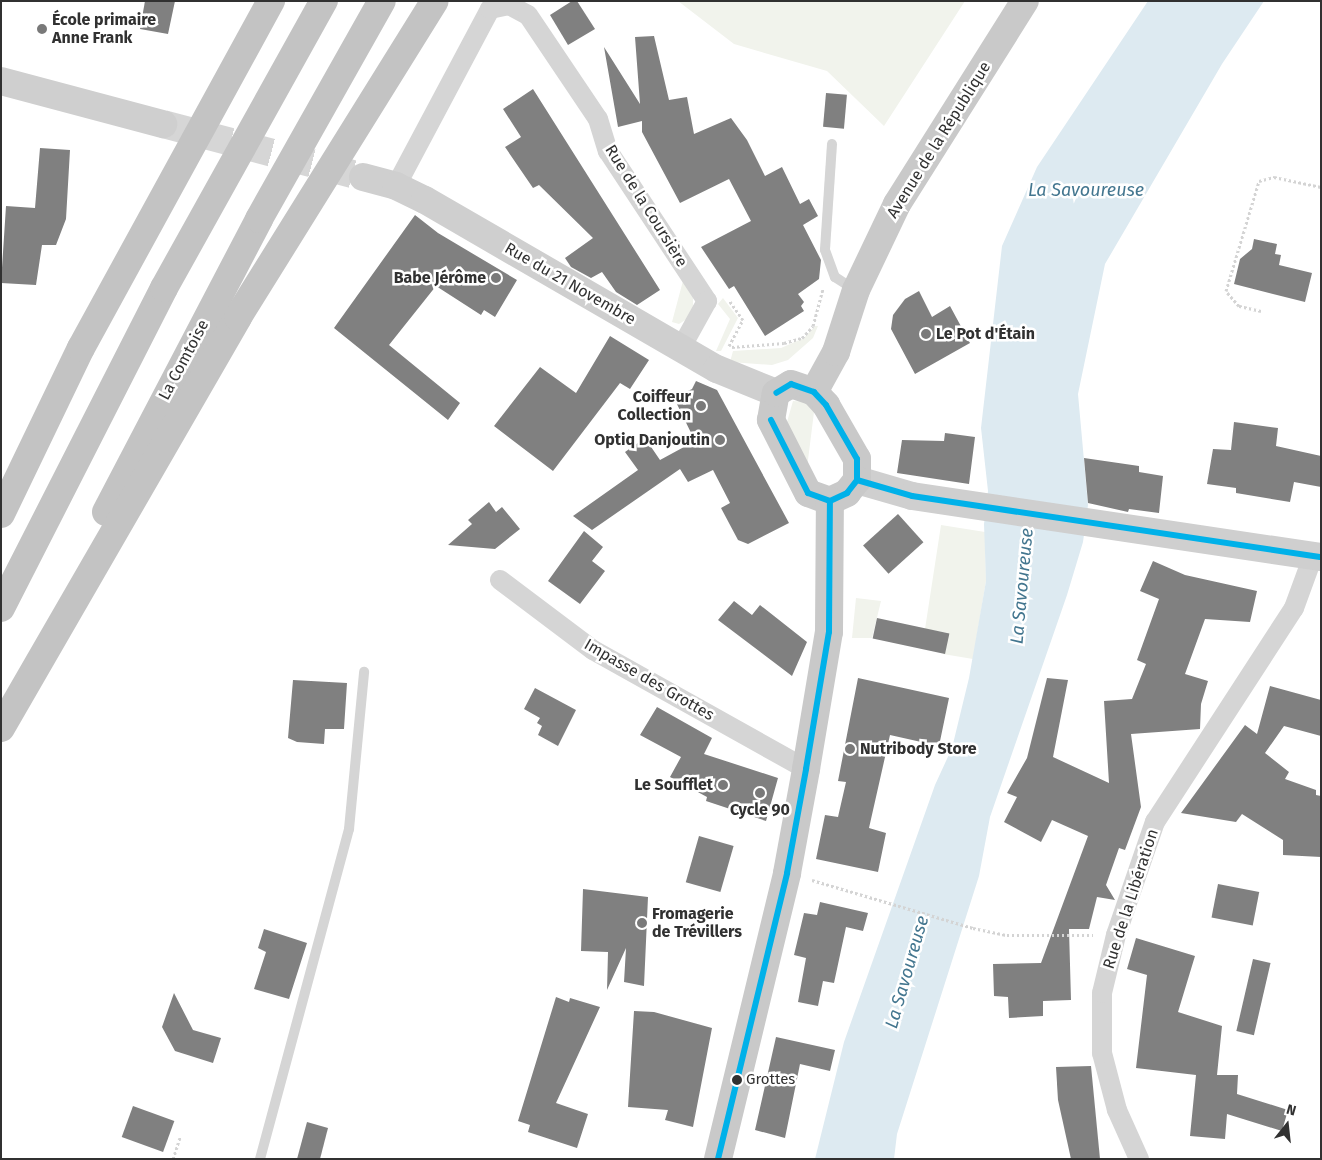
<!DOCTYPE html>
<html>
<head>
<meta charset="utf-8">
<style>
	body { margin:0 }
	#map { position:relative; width:1322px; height:1160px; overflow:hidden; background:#fff; font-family:"Fira Sans",sans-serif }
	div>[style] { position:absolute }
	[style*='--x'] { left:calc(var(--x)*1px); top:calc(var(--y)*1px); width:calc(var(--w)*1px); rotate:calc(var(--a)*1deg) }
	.green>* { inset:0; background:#f1f3ec }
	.water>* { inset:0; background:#ddeaf1 }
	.building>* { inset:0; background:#808080; transform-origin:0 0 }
	.secondary-tunnel>* { height:28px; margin-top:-14px; transform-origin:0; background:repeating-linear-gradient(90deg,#d6d6d6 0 28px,transparent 0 42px) }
	.path>* { height:3px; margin-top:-1.5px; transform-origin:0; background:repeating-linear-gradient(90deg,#d4d4d4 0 2.5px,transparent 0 5px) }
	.lane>* { height:10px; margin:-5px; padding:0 5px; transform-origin:5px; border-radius:5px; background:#d5d5d5 }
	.street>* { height:20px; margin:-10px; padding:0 10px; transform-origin:10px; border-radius:10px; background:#d5d5d5 }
	.secondary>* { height:28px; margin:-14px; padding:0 14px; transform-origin:14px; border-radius:14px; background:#cfcfcf }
	.primary>* { height:28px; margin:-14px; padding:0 14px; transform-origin:14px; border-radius:14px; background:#c9c9c9 }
	.highway>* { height:28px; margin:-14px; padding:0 14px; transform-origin:14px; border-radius:14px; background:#c3c3c3 }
	.bus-1>* { height:6px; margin:-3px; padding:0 3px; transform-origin:3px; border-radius:3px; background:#00b1e9 }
	.dots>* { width:14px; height:14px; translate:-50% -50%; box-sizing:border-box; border:2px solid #fff; border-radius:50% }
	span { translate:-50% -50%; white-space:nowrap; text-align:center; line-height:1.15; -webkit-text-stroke:5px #fff; paint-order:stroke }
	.bus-label { font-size:15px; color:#313131 }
	.left { translate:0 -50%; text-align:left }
	.poi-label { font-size:16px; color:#313131; font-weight:700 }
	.right { translate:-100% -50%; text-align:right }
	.street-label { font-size:16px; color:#313131 }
	.water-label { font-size:18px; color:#43768f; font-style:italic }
	.frame { position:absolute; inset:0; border:2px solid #313131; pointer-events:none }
	.north { position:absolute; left:1262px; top:1100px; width:50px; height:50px; -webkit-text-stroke:4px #fff; paint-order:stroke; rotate:16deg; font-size:14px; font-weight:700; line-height:20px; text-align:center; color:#313131 }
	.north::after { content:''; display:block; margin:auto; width:18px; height:22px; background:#313131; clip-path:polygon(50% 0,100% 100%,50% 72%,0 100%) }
</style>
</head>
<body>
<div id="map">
	<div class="green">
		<i style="clip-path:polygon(678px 1px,965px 1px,884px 126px,827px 71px,734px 44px)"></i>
		<i style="clip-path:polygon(684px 277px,693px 293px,693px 306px,687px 319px,679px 324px,672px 322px)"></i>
		<i style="clip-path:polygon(723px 298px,738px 318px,721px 351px,716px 351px,730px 319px,718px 304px)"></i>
		<i style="clip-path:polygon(815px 326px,818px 326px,813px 338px,788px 360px,772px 365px,730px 362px,733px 351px,781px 348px,804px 338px)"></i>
		<i style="clip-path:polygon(793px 401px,807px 402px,814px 412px,807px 468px,787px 422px)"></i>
		<i style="clip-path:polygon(941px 525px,985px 532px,986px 581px,973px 659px,943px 654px,948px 633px,925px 629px)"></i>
		<i style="clip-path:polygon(856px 598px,881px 601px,872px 638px,852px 638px)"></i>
	</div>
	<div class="water">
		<i style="clip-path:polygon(1148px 1px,1264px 1px,1222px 64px,1105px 264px,1078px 394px,1088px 505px,1083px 542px,1067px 595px,990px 817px,979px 876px,897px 1134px,894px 1159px,815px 1159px,844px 1042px,935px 785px,952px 748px,969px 678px,986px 581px,984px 524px,988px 491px,981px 428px,1002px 246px,1037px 167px)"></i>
	</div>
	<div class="building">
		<i style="clip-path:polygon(145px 1px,175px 1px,168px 34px,140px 29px)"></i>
		<i style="clip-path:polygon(572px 1px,577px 1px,595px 29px,568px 45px,550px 15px)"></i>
		<i style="clip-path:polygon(654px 36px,669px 100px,687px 97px,694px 134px,731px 118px,747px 140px,765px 176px,782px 167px,800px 204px,809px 199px,818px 216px,803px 225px,821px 260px,819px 279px,798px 294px,804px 302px,801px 306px,804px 311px,765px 336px,734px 286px,729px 289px,701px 247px,751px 221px,729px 179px,680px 203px,642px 132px,642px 121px,618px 127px,604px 47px,640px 104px,635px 37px)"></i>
		<i style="clip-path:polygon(533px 89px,660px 290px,637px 305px,616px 292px,602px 272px,591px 278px,571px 267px,565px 258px,593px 238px,539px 185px,533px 188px,505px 147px,521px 137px,503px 109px)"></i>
		<i style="left:826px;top:93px;width:21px;height:34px;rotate:5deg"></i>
		<i style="clip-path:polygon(40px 148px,70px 150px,66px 219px,56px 245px,42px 245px,36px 285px,1px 283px,6px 206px,35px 208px)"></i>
		<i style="clip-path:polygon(415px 215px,438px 233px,517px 280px,495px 317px,484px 310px,481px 315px,436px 286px,389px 345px,460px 403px,448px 420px,334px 328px)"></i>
		<i style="clip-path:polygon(1254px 239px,1277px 244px,1275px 254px,1281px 255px,1279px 265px,1312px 273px,1305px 302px,1234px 284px,1240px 259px,1252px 249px)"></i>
		<i style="clip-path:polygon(919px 291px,932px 317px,950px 306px,970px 343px,915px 374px,891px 329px,893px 315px,905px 299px)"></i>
		<i style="clip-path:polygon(610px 336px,649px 360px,630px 389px,620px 383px,553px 471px,494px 426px,540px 367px,576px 393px)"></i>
		<i style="clip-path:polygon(696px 381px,717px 390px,789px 523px,748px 544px,738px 540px,721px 508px,730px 503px,713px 470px,688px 482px,680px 469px,592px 530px,573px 516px,638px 470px,625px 452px,645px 438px,660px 460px,695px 441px,674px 398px,692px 389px)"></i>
		<i style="clip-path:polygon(1234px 422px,1278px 428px,1276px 446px,1321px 456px,1321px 487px,1294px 482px,1290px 502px,1236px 493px,1236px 488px,1207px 484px,1213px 449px,1231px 450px)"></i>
		<i style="clip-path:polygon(945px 433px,975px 437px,969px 484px,897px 473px,902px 440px,944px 441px)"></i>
		<i style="clip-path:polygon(1084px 458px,1139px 466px,1139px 472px,1163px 476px,1159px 513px,1129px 509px,1128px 512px,1088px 503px)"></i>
		<i style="clip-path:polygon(489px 502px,496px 512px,502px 507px,520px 529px,495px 549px,448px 545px,472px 524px,468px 520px)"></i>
		<i style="left:898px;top:514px;width:38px;height:47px;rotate:48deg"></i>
		<i style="clip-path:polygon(584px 531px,603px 547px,592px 561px,605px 571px,580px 604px,548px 581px)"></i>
		<i style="clip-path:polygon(1153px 561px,1185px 575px,1257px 591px,1250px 622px,1205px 619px,1185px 674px,1208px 681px,1201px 704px,1200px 729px,1131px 734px,1141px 807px,1125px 850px,1119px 848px,1106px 885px,1115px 900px,1097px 897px,1089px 929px,1069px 929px,1071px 1000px,1043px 1001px,1043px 1016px,1009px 1018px,1008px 997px,994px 996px,993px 964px,1041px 963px,1088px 836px,1052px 820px,1041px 842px,1004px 822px,1017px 797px,1007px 793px,1027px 758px,1047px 678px,1068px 680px,1053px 757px,1109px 783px,1104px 701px,1132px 699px,1146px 664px,1137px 660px,1159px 599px,1140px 591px)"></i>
		<i style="clip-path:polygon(734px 601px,752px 615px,760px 605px,807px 642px,792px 676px,718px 620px)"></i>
		<i style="left:877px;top:618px;width:74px;height:21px;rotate:12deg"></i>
		<i style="clip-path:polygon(858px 678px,949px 698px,939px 746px,890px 735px,869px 828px,886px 833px,878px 872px,816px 859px,825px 815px,838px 817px,846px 782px,838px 781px)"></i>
		<i style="clip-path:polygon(293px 680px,347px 683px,344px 729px,325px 729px,324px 744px,297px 742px,288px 738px)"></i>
		<i style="clip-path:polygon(1270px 686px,1321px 700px,1321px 736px,1284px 726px,1265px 753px,1289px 772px,1285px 779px,1316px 790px,1316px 795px,1321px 796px,1321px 857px,1283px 855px,1283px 840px,1242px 814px,1236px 822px,1181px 813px,1245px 725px,1257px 734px)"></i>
		<i style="clip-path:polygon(535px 688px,576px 710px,558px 746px,538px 735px,542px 726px,537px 723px,540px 718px,524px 709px)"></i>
		<i style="clip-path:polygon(657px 707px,712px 738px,704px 754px,778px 778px,766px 821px,706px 801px,707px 797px,670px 777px,681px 757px,640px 735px)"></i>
		<i style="left:699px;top:836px;width:36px;height:48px;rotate:16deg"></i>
		<i style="left:1218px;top:884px;width:42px;height:34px;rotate:11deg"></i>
		<i style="clip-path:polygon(583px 889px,648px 897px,644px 986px,624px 982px,626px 948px,607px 990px,608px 952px,581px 951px)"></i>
		<i style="clip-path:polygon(820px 902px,868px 913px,863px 931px,846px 927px,834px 983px,823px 981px,818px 1006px,798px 1002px,806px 958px,794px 955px,804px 913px,817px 915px)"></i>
		<i style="clip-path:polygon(264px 929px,307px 943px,289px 999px,254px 989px,266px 952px,258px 948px)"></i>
		<i style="clip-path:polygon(1136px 938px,1195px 956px,1178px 1012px,1222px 1026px,1217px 1075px,1238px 1075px,1237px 1094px,1288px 1110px,1282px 1131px,1227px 1114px,1225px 1139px,1190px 1136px,1196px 1075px,1136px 1068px,1147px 975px,1127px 969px)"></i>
		<i style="left:1253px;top:959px;width:18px;height:74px;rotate:13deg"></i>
		<i style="clip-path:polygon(174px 993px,193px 1030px,221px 1038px,213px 1063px,175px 1051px,162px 1027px)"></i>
		<i style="clip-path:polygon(556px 997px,569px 1002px,570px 998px,600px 1007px,556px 1103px,588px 1114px,577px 1148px,528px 1132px,530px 1125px,518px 1121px)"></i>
		<i style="clip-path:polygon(634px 1011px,654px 1012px,712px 1028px,693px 1127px,665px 1120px,668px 1110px,628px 1107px)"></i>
		<i style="clip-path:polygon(776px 1037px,835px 1050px,830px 1071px,800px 1064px,785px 1138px,755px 1130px)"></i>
		<i style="clip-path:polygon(1091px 1066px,1100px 1159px,1071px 1159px,1058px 1100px,1056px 1067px)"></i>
		<i style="left:133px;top:1106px;width:44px;height:33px;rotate:20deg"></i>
		<i style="clip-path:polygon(307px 1122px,328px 1128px,320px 1159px,297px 1159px)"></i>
	</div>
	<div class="secondary-tunnel">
		<i style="--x:163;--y:124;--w:207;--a:14.8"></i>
	</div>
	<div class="path">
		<i style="--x:1261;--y:311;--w:23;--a:-167"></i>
		<i style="--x:1239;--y:306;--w:20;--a:-131"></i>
		<i style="--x:1226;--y:291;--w:115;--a:-73.3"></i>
		<i style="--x:1259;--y:181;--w:16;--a:-15"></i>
		<i style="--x:1274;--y:177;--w:48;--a:12"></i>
		<i style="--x:729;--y:346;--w:30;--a:-62"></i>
		<i style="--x:743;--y:320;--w:24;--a:-125"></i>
		<i style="--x:732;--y:347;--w:52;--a:-4.4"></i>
		<i style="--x:784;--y:343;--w:19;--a:-16"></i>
		<i style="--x:802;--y:338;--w:16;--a:-47"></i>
		<i style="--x:813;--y:326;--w:39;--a:-75"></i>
		<i style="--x:812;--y:880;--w:168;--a:16.6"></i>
		<i style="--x:973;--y:928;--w:35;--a:12"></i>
		<i style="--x:1007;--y:935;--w:86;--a:0"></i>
		<i style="--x:173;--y:1159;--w:23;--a:-72"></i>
	</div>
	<div class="lane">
		<i style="--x:832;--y:144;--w:106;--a:93.8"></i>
		<i style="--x:825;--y:250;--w:29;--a:70"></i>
		<i style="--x:835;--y:277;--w:24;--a:33"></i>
		<i style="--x:260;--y:1159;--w:342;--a:-74.9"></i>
		<i style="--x:349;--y:829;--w:158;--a:-84.5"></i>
	</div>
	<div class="street">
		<i style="--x:396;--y:186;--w:200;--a:-62"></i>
		<i style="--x:490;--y:9;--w:19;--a:-12"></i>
		<i style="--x:509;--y:5;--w:21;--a:28"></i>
		<i style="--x:528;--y:15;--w:125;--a:56.1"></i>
		<i style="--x:598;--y:119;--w:34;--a:73"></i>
		<i style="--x:608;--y:151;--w:180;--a:56.6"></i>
		<i style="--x:707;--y:301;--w:54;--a:119"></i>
		<i style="--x:500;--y:580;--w:116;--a:37"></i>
		<i style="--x:593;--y:650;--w:244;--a:29.2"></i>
		<i style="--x:1139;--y:1159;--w:54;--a:-114.2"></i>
		<i style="--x:1117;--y:1110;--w:59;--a:-104.7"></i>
		<i style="--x:1102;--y:1053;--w:60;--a:-90"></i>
		<i style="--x:1102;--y:993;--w:60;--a:-76.4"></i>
		<i style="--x:1116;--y:935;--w:120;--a:-71"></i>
		<i style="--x:1155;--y:822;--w:255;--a:-57"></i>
		<i style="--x:1294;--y:608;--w:55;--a:-69.9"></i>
	</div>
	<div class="secondary">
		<i style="--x:1;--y:81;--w:168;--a:14.9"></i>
		<i style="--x:363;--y:177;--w:34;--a:15"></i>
		<i style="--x:396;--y:186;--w:32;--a:26"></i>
		<i style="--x:425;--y:200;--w:337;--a:30.1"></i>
		<i style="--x:717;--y:369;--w:64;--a:22.1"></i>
		<i style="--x:857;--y:480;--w:57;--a:16.2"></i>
		<i style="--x:912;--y:496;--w:414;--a:8.5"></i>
	</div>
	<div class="primary">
		<i style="--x:791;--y:384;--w:24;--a:19"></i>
		<i style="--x:814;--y:392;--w:18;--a:47"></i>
		<i style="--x:826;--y:405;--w:62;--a:60.1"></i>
		<i style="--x:857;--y:459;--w:21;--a:90"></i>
		<i style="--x:857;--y:480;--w:16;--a:128"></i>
		<i style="--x:847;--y:493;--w:19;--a:155"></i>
		<i style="--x:830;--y:501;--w:23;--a:-160"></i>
		<i style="--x:808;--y:493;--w:82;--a:-116.9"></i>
		<i style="--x:771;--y:420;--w:27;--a:-80"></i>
		<i style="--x:776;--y:393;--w:17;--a:-31"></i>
		<i style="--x:814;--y:392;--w:46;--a:-61.2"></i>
		<i style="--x:836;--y:352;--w:65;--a:-72.1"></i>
		<i style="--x:856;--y:290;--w:95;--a:-64.5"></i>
		<i style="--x:897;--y:204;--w:240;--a:-57.8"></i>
		<i style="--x:718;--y:1159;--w:294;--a:-76.4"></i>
		<i style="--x:787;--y:873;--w:106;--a:-79.6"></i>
		<i style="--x:806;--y:769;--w:139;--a:-80.5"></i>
		<i style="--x:829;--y:632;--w:131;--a:-89.6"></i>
	</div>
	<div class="highway">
		<i style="--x:106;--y:512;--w:331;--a:-62.4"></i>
		<i style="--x:259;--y:219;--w:250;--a:-60.6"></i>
		<i style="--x:1;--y:514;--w:184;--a:-64.3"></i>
		<i style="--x:81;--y:348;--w:396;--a:-61.3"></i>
		<i style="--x:1;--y:608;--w:359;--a:-63"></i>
		<i style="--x:164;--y:288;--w:329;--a:-60.9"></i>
		<i style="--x:1;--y:728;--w:474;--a:-60"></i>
		<i style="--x:238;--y:317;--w:372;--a:-58.1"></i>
	</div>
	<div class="bus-1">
		<i style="--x:771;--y:420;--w:82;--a:63.1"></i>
		<i style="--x:808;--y:493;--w:23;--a:20"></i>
		<i style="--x:830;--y:501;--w:19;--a:-25"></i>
		<i style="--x:847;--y:493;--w:16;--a:-52"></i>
		<i style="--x:857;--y:480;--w:21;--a:-90"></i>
		<i style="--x:857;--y:459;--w:62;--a:-119.9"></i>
		<i style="--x:826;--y:405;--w:18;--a:-133"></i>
		<i style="--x:814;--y:392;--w:24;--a:-161"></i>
		<i style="--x:791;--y:384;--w:17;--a:149"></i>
		<i style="--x:857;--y:480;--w:57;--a:16.2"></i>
		<i style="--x:912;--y:496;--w:414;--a:8.5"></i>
		<i style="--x:718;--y:1159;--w:294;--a:-76.4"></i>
		<i style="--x:787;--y:873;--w:106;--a:-79.6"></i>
		<i style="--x:806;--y:769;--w:139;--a:-80.5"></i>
		<i style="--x:829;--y:632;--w:131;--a:-89.6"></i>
	</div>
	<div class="dots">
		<i style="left:42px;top:29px;background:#797979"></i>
		<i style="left:496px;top:278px;background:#797979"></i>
		<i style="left:926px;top:334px;background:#797979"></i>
		<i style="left:701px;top:406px;background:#797979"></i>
		<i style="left:720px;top:440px;background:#797979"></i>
		<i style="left:850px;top:749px;background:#797979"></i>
		<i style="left:723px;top:785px;background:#797979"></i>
		<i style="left:760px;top:793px;background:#797979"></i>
		<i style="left:642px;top:923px;background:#797979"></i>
		<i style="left:737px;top:1080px;background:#313131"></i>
	</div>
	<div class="bus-label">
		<span class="left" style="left:746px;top:1080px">Grottes</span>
	</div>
	<div class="poi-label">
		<span class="left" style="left:52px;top:29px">École primaire<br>Anne Frank</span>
		<span class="right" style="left:486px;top:278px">Babe Jérôme</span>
		<span class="left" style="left:936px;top:334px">Le Pot d'Étain</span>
		<span class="right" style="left:691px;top:406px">Coiffeur<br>Collection</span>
		<span class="right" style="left:710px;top:440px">Optiq Danjoutin</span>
		<span class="left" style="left:860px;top:749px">Nutribody Store</span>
		<span class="right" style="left:713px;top:785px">Le Soufflet</span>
		<span style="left:760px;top:810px">Cycle 90</span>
		<span class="left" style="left:652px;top:923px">Fromagerie<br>de Trévillers</span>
	</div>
	<div class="street-label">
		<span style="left:939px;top:140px;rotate:-58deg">Avenue de la République</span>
		<span style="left:646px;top:206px;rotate:58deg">Rue de la Coursière</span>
		<span style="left:570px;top:284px;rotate:30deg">Rue du 21 Novembre</span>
		<span style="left:184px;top:360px;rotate:-62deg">La Comtoise</span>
		<span style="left:649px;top:680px;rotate:30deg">Impasse des Grottes</span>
		<span style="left:1131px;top:899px;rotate:-72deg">Rue de la Libération</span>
	</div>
	<div class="water-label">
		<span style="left:1086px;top:190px">La Savoureuse</span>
		<span style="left:1022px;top:586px;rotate:-85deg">La Savoureuse</span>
		<span style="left:907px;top:972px;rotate:-74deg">La Savoureuse</span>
	</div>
	<div class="frame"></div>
	<div class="north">N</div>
</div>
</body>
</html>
